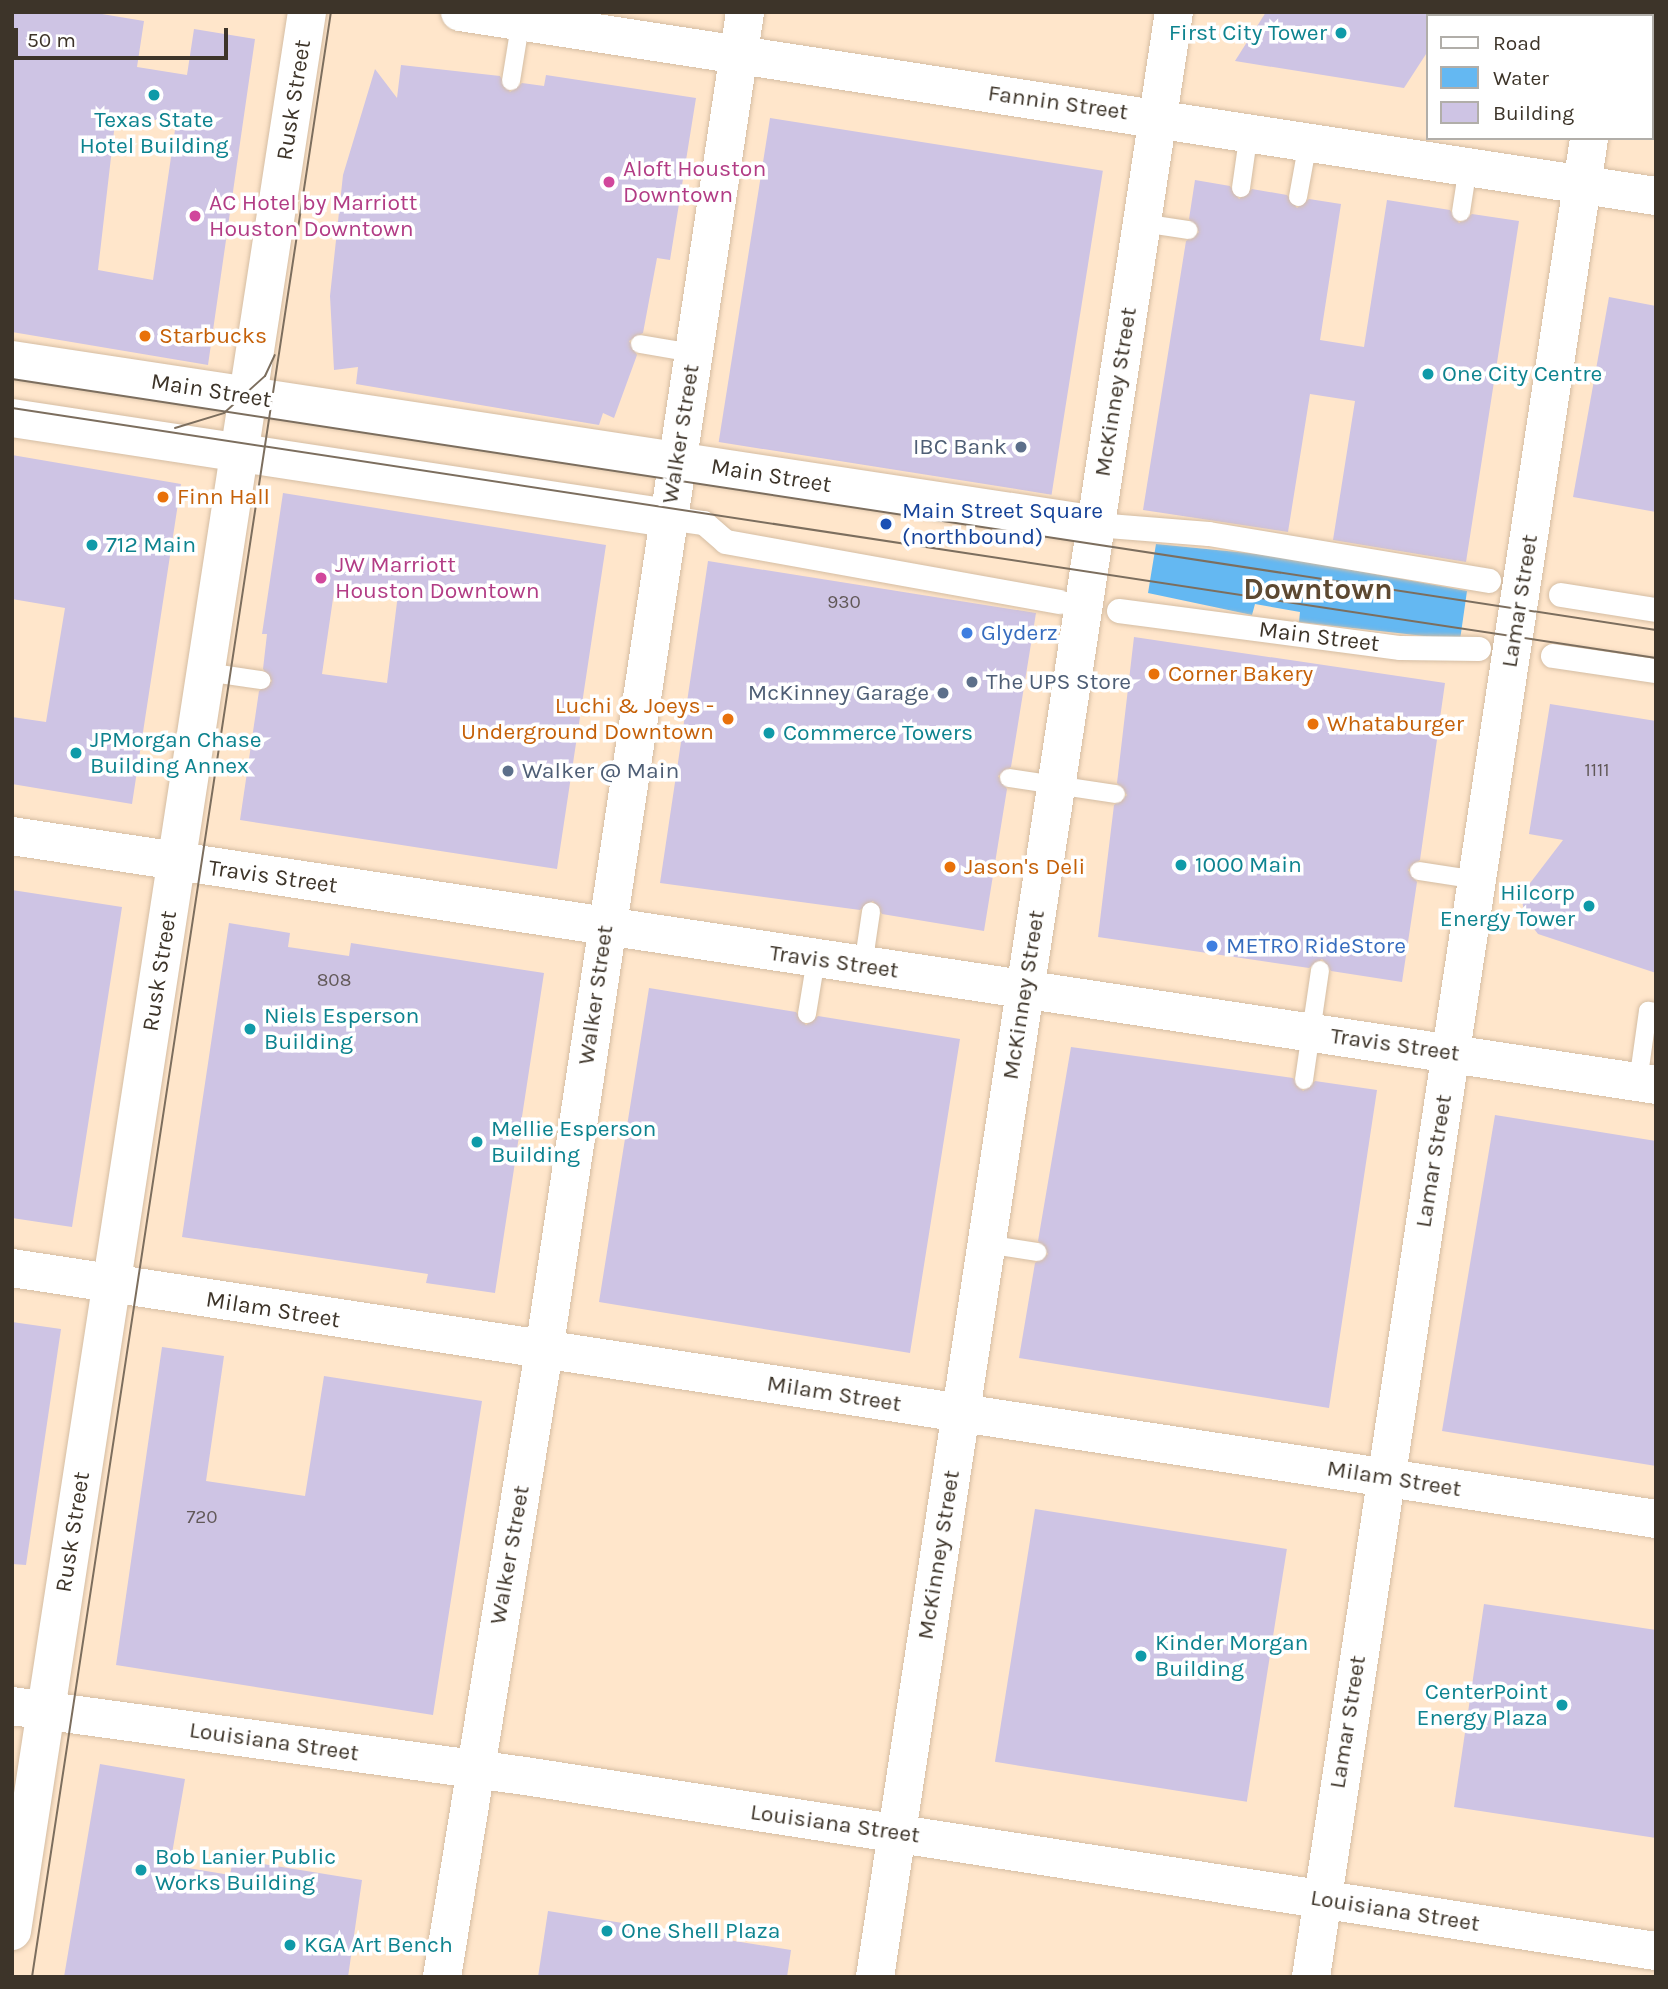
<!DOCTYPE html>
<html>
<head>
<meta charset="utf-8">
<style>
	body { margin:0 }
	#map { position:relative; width:1668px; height:1989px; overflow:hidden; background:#ffe6cb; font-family:Karla,sans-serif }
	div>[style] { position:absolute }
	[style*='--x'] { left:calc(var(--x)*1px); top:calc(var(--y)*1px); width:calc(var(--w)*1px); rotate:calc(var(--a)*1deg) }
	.water>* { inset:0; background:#64b8f2 }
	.building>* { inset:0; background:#cec4e4; transform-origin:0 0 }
	.roads { filter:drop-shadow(0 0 2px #d5bda3) drop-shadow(0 0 2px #d5bda3) }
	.service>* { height:18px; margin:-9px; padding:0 9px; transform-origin:9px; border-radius:9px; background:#fff }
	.pedestrian>* { height:24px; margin:-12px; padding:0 12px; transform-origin:12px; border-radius:12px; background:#fff }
	.tertiary>* { height:38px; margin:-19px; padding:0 19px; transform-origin:19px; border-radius:19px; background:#fff }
	.secondary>* { height:38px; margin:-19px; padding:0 19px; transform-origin:19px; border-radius:19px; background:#fff }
	.primary>* { height:38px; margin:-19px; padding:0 19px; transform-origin:19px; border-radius:19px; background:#fff }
	.tram>* { height:2px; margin:-1px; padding:0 1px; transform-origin:1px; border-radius:1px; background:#7c6e5e }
	.dots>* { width:19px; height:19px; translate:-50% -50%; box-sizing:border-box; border:4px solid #fff; border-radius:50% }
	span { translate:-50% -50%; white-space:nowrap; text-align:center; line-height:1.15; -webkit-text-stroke:7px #fff; paint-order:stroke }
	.number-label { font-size:19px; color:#615858 }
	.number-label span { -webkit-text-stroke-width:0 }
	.culture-label { font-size:23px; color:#0d838f }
	.right { translate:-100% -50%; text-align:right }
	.left { translate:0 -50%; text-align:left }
	.street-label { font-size:23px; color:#3d3429 }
	.hotel-label { font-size:23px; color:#b23c85 }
	.food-label { font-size:23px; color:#c56008 }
	.service-label { font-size:23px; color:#4e5e75 }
	.transit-label { font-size:23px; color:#164399 }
	.shop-label { font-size:23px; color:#366cbe }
	.district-label { font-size:30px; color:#5d4932; font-weight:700 }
	.frame { position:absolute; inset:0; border:14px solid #3d3429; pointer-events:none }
	.legend { position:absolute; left:1426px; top:14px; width:228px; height:126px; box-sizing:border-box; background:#fff; border:2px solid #b1aea9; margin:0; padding:9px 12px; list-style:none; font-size:21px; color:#3d3429 }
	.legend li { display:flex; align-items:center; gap:14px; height:35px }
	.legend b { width:35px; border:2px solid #b1aea9 }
	.scale { position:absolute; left:14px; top:28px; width:214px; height:32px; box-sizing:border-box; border:4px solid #3d3429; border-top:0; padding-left:9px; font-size:21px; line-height:24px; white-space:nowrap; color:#3d3429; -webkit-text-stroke:5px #fff; paint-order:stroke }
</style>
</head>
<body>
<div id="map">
	<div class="water">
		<i style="clip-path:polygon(1156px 544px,1277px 556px,1467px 591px,1460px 640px,1299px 622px,1300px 612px,1255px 604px,1252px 615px,1148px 593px)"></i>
	</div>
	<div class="building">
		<i style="clip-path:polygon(evenodd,12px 12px,90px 12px,144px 21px,137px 67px,187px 75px,194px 29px,255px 39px,208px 365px,12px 332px,12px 12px,116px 114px,176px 123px,153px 280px,98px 270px,116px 114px)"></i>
		<i style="clip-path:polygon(1266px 12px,1428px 12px,1428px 51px,1404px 88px,1235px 61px)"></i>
		<i style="clip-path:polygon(401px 65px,500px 76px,510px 92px,522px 83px,544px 86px,546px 75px,696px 98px,670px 260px,657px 258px,643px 333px,629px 341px,637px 355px,614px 418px,603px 413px,599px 425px,356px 384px,358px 367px,334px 370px,330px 296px,343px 175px,375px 69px,397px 98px)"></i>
		<i style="left:770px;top:118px;width:337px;height:328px;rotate:9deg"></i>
		<i style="clip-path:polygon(1195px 180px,1230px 186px,1239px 199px,1252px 189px,1287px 195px,1297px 208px,1309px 199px,1341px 204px,1320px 340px,1364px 347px,1387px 200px,1450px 210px,1459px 223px,1472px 214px,1519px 221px,1466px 562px,1333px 540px,1355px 401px,1310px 394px,1288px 532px,1143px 510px,1186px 241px,1199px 232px,1189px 219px)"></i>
		<i style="clip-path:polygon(1609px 297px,1656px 306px,1656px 512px,1573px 497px)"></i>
		<i style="clip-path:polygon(12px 455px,181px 484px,132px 804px,12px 784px,12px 717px,46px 722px,65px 608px,12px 599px)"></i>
		<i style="clip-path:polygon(evenodd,283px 493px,606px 545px,557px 869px,240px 820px,259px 691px,272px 681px,263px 669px,267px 634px,262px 634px,283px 493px,335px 585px,398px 594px,387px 683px,322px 674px,335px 585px)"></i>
		<i style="clip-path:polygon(708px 561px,1036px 613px,1011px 767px,998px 776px,1007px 789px,984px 931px,882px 914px,873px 901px,860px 910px,660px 883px)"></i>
		<i style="clip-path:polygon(1134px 637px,1445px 683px,1420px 860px,1408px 870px,1417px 882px,1402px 982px,1331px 971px,1322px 959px,1309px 968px,1098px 937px,1114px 805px,1127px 795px,1117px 783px)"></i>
		<i style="clip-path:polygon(1550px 704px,1656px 721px,1656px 973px,1538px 934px,1525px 917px,1521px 895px,1563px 840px,1529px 834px)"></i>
		<i style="clip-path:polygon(12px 890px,122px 907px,72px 1227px,12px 1218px)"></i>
		<i style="clip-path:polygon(229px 923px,290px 933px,288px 947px,349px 956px,351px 943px,544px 973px,495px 1293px,426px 1283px,428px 1274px,182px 1237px)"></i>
		<i style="clip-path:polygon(649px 988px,796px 1012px,806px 1025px,818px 1016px,960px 1039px,910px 1353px,599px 1302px)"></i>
		<i style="clip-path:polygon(1071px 1047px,1293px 1078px,1303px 1091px,1315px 1081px,1377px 1090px,1329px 1408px,1019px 1358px,1035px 1263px,1048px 1254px,1038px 1241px)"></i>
		<i style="clip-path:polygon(1495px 1115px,1656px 1141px,1656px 1466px,1442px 1431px)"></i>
		<i style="clip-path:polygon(12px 1322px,61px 1329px,26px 1565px,12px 1564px)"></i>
		<i style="clip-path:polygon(162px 1347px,224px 1356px,206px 1481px,305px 1496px,324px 1376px,482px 1401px,433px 1715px,116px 1665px)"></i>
		<i style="left:1035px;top:1509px;width:255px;height:256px;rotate:9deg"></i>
		<i style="clip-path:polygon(1484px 1604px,1656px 1630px,1656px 1838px,1454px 1807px)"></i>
		<i style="clip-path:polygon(100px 1764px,185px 1779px,170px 1865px,230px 1875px,233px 1859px,362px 1880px,348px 1977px,64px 1977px)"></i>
		<i style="clip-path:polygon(548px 1911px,791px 1950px,787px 1977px,538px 1977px)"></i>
	</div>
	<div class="roads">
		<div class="service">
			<i style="--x:511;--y:81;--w:63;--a:-80.8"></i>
			<i style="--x:1241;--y:188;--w:57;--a:-81.9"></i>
			<i style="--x:1298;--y:197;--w:56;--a:-79.7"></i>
			<i style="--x:1461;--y:212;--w:46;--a:-81.2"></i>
			<i style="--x:1142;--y:223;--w:47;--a:8.7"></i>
			<i style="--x:640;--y:344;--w:54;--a:9.6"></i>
			<i style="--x:206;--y:672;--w:56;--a:8.3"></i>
			<i style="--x:1009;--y:778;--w:108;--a:8.5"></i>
			<i style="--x:1419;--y:871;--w:59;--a:8.8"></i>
			<i style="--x:863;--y:966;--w:55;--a:-81.6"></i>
			<i style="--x:807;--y:1014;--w:56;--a:-80.7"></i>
			<i style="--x:1304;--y:1080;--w:111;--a:-81.7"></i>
			<i style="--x:1638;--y:1082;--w:72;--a:-82"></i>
			<i style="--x:1648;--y:1011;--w:8;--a:7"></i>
			<i style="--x:986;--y:1244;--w:52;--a:8.9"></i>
		</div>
		<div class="pedestrian">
			<i style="--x:668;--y:518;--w:36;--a:8"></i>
			<i style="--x:704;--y:523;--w:29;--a:41"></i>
			<i style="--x:726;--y:542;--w:339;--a:10.2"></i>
			<i style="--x:1096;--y:525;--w:113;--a:4.6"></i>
			<i style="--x:1209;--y:534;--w:284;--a:9.5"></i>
			<i style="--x:1561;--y:595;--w:96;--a:9"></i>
			<i style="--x:1119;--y:611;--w:284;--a:7.5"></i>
			<i style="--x:1401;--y:648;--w:78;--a:0.7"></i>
			<i style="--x:1553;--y:656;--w:104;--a:8.3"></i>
		</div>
		<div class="tertiary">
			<i style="--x:1605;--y:16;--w:4;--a:-76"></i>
			<i style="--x:12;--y:1931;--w:1942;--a:-81.26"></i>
			<i style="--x:875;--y:1977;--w:1988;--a:-81.35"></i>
			<i style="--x:1311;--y:1977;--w:1860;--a:-81.4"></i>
		</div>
		<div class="secondary">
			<i style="--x:12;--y:360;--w:1096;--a:8.65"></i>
			<i style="--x:12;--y:418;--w:664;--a:8.67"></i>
			<i style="--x:12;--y:836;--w:1663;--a:8.61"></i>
			<i style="--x:12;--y:1268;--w:1663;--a:8.68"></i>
			<i style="--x:12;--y:1706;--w:518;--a:7.77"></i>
			<i style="--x:525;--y:1776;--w:1144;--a:8.8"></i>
			<i style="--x:442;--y:1977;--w:634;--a:-80.75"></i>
			<i style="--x:544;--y:1351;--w:1354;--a:-81.46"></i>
		</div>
		<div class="primary">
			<i style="--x:460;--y:12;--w:1210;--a:8.75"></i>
		</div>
	</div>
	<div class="tram">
		<i style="--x:12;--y:379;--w:1663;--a:8.68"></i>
		<i style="--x:12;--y:408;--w:1663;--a:8.65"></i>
		<i style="--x:175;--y:428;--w:51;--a:-17"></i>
		<i style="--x:224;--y:413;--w:55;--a:-42.1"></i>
		<i style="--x:265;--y:376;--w:23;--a:-65"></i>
		<i style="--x:32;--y:1977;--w:1988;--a:-81.35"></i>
	</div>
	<div class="dots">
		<i style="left:1341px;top:33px;background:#0f9aa8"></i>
		<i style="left:154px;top:95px;background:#0f9aa8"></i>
		<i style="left:609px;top:182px;background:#d1479c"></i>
		<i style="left:195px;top:216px;background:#d1479c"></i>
		<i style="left:145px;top:336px;background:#e8710a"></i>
		<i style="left:1428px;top:374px;background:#0f9aa8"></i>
		<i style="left:1021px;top:447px;background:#5c6f8a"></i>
		<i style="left:163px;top:497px;background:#e8710a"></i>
		<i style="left:886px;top:524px;background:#1a4fb4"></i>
		<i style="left:92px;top:545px;background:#0f9aa8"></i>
		<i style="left:321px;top:578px;background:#d1479c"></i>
		<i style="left:967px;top:633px;background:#3f7fe0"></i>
		<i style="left:1154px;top:674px;background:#e8710a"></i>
		<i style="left:972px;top:682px;background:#5c6f8a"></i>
		<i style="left:943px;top:693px;background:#5c6f8a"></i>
		<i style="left:728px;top:719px;background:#e8710a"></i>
		<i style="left:1313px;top:724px;background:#e8710a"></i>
		<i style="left:769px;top:733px;background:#0f9aa8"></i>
		<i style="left:76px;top:753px;background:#0f9aa8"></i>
		<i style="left:508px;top:771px;background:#5c6f8a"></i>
		<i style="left:1181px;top:865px;background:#0f9aa8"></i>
		<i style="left:950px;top:867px;background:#e8710a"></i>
		<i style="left:1589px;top:906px;background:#0f9aa8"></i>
		<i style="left:1212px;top:946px;background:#3f7fe0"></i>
		<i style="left:250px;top:1029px;background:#0f9aa8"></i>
		<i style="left:477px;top:1142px;background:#0f9aa8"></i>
		<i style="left:1141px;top:1656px;background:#0f9aa8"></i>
		<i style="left:1562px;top:1705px;background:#0f9aa8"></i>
		<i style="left:141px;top:1870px;background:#0f9aa8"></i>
		<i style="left:607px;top:1931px;background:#0f9aa8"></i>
		<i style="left:290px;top:1945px;background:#0f9aa8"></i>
	</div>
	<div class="number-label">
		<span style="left:844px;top:603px">930</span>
		<span style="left:1597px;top:771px">1111</span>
		<span style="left:334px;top:981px">808</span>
		<span style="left:202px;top:1518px">720</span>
	</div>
	<div class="culture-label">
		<span class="right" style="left:1327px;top:33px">First City Tower</span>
		<span style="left:154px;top:133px">Texas State<br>Hotel Building</span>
		<span class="left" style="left:1442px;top:374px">One City Centre</span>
		<span class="left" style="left:106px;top:545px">712 Main</span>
		<span class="left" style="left:783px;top:733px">Commerce Towers</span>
		<span class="left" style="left:90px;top:753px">JPMorgan Chase<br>Building Annex</span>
		<span class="left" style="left:1195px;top:865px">1000 Main</span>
		<span class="right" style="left:1575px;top:906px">Hilcorp<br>Energy Tower</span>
		<span class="left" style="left:264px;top:1029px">Niels Esperson<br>Building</span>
		<span class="left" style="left:491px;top:1142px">Mellie Esperson<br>Building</span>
		<span class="left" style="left:1155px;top:1656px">Kinder Morgan<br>Building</span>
		<span class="right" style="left:1548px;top:1705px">CenterPoint<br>Energy Plaza</span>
		<span class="left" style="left:155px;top:1870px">Bob Lanier Public<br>Works Building</span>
		<span class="left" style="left:621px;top:1931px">One Shell Plaza</span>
		<span class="left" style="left:304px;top:1945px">KGA Art Bench</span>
	</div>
	<div class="street-label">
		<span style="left:294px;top:100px;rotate:-81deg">Rusk Street</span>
		<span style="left:1058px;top:103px;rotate:8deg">Fannin Street</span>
		<span style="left:211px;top:391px;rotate:9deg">Main Street</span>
		<span style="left:1116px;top:392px;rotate:-81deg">McKinney Street</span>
		<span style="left:681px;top:434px;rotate:-81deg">Walker Street</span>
		<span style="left:771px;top:476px;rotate:9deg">Main Street</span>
		<span style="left:1520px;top:601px;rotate:-81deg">Lamar Street</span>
		<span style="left:1319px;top:637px;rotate:7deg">Main Street</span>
		<span style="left:273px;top:877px;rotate:8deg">Travis Street</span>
		<span style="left:834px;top:962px;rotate:8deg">Travis Street</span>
		<span style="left:160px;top:971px;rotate:-81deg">Rusk Street</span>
		<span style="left:596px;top:995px;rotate:-82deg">Walker Street</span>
		<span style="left:1024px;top:995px;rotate:-81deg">McKinney Street</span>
		<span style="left:1395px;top:1045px;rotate:8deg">Travis Street</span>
		<span style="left:1434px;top:1161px;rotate:-81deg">Lamar Street</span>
		<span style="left:273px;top:1310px;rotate:9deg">Milam Street</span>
		<span style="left:834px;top:1394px;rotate:9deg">Milam Street</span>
		<span style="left:1394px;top:1479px;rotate:9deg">Milam Street</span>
		<span style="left:73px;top:1532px;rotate:-81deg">Rusk Street</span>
		<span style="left:510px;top:1555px;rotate:-80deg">Walker Street</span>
		<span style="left:939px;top:1555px;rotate:-81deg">McKinney Street</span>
		<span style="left:1348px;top:1722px;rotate:-81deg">Lamar Street</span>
		<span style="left:274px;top:1742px;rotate:8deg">Louisiana Street</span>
		<span style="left:835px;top:1824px;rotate:8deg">Louisiana Street</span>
		<span style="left:1395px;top:1911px;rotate:9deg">Louisiana Street</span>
	</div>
	<div class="hotel-label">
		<span class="left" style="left:623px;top:182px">Aloft Houston<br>Downtown</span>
		<span class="left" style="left:209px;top:216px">AC Hotel by Marriott<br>Houston Downtown</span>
		<span class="left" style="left:335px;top:578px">JW Marriott<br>Houston Downtown</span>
	</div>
	<div class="food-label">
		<span class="left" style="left:159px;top:336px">Starbucks</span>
		<span class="left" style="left:177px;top:497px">Finn Hall</span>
		<span class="left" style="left:1168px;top:674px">Corner Bakery</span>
		<span class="right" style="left:714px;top:719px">Luchi &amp; Joeys -<br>Underground Downtown</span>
		<span class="left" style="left:1327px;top:724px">Whataburger</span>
		<span class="left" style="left:964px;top:867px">Jason's Deli</span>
	</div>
	<div class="service-label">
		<span class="right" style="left:1007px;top:447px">IBC Bank</span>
		<span class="left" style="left:986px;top:682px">The UPS Store</span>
		<span class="right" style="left:929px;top:693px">McKinney Garage</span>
		<span class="left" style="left:522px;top:771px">Walker @ Main</span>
	</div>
	<div class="transit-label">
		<span class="left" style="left:902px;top:524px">Main Street Square<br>(northbound)</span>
	</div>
	<div class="shop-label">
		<span class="left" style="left:981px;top:633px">Glyderz</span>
		<span class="left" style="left:1226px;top:946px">METRO RideStore</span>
	</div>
	<div class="district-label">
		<span style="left:1318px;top:589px">Downtown</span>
	</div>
	<div class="frame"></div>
	<ul class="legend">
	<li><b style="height:9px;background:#fff"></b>Road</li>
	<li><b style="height:19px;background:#64b8f2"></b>Water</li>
	<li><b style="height:19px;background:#cec4e4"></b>Building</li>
	</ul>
	<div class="scale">50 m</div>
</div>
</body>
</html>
